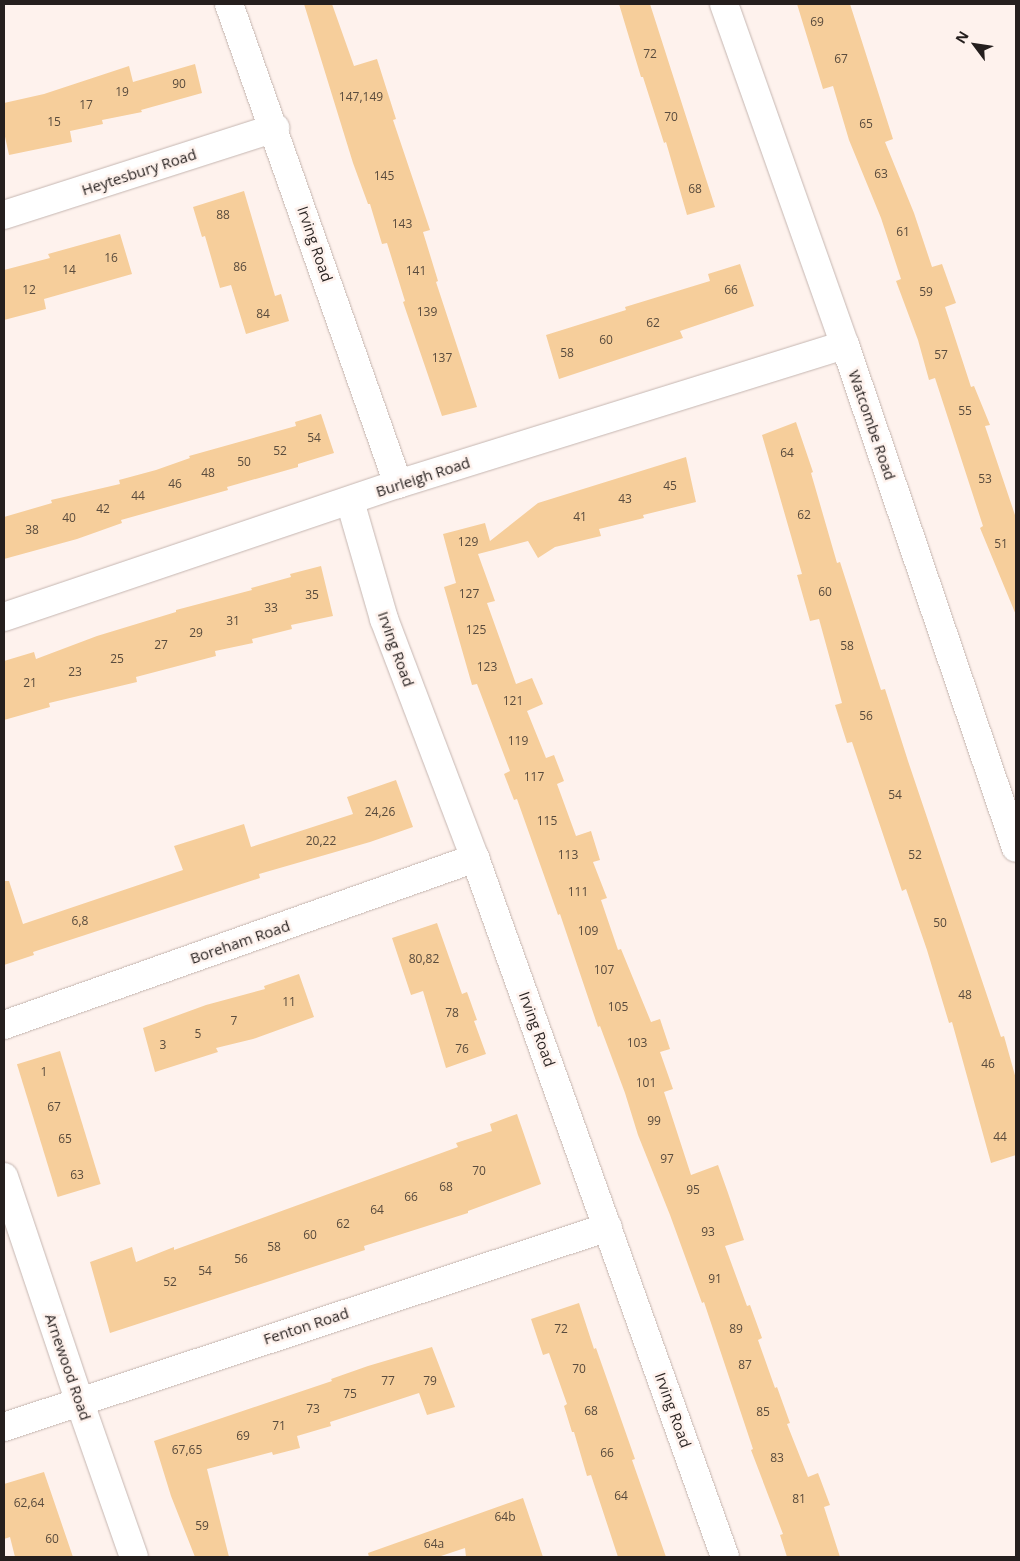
<!DOCTYPE html>
<html>
<head>
<meta charset="utf-8">
<style>
	body { margin:0 }
	#map { position:relative; width:1020px; height:1561px; overflow:hidden; background:#fef2ed; font-family:"Open Sans",sans-serif }
	div>[style] { position:absolute }
	[style*='--x'] { left:calc(var(--x)*1px); top:calc(var(--y)*1px); width:calc(var(--w)*1px); rotate:calc(var(--a)*1deg) }
	.building>* { inset:0; background:#f6ce9b; transform-origin:0 0 }
	.roads { filter:drop-shadow(0 0 1px #c5b6b1) drop-shadow(0 0 1px #c5b6b1) }
	.minor>* { height:28px; margin:-14px; padding:0 14px; transform-origin:14px; border-radius:14px; background:#fff }
	span { translate:-50% -50%; white-space:nowrap; text-align:center; line-height:1.15; -webkit-text-stroke:5px #fef2ed; paint-order:stroke }
	.number-label { font-size:12px; color:#594b3d }
	.number-label span { -webkit-text-stroke-width:0 }
	.street-label { font-size:15px; color:#251f1e }
	.frame { position:absolute; inset:0; border:5px solid #251f1e; pointer-events:none }
	.north { position:absolute; left:950px; top:20px; width:50px; height:50px; -webkit-text-stroke:4px #fef2ed; paint-order:stroke; rotate:301deg; font-size:14px; font-weight:700; line-height:20px; text-align:center; color:#251f1e }
	.north::after { content:''; display:block; margin:auto; width:18px; height:22px; background:#251f1e; clip-path:polygon(50% 0,100% 100%,50% 72%,0 100%) }
</style>
</head>
<body>
<div id="map">
	<div class="building">
		<i style="clip-path:polygon(304px 4px,332px 4px,354px 66px,377px 59px,396px 119px,393px 120px,430px 230px,423px 232px,438px 281px,436px 282px,477px 407px,442px 416px,403px 302px,405px 301px,387px 243px,382px 244px,370px 204px,368px 204px,353px 163px)"></i>
		<i style="clip-path:polygon(619px 4px,650px 4px,715px 207px,687px 215px,666px 142px,664px 143px,643px 77px,641px 77px)"></i>
		<i style="clip-path:polygon(797px 4px,850px 4px,893px 139px,885px 142px,914px 213px,932px 267px,942px 264px,956px 303px,945px 307px,971px 387px,974px 386px,990px 425px,985px 426px,1016px 518px,1016px 615px,980px 528px,983px 526px,935px 378px,929px 380px,918px 340px,896px 281px,901px 279px,881px 218px,849px 140px,833px 86px,823px 89px)"></i>
		<i style="clip-path:polygon(195px 64px,202px 93px,141px 110px,142px 112px,102px 120px,103px 124px,70px 131px,72px 142px,9px 155px,4px 132px,4px 103px,44px 94px,129px 66px,133px 82px)"></i>
		<i style="clip-path:polygon(244px 191px,275px 296px,281px 294px,289px 321px,246px 334px,231px 285px,220px 288px,205px 236px,202px 237px,193px 207px)"></i>
		<i style="clip-path:polygon(120px 234px,132px 274px,44px 299px,46px 309px,4px 320px,4px 270px,50px 258px,48px 254px)"></i>
		<i style="clip-path:polygon(740px 264px,754px 306px,680px 331px,683px 338px,559px 379px,546px 335px,626px 310px,625px 307px,710px 281px,708px 274px)"></i>
		<i style="clip-path:polygon(321px 414px,334px 453px,298px 464px,298px 467px,227px 487px,228px 490px,121px 520px,122px 523px,77px 539px,4px 559px,4px 517px,52px 503px,51px 500px,120px 484px,119px 480px,156px 470px,190px 458px,189px 456px,296px 426px,295px 422px)"></i>
		<i style="clip-path:polygon(796px 422px,813px 472px,811px 473px,837px 563px,840px 562px,881px 690px,885px 689px,908px 761px,1001px 1037px,1004px 1036px,1016px 1079px,1016px 1155px,991px 1163px,952px 1022px,949px 1023px,927px 950px,906px 889px,902px 891px,852px 742px,847px 743px,835px 705px,842px 703px,819px 619px,810px 621px,797px 575px,802px 574px,762px 435px)"></i>
		<i style="clip-path:polygon(686px 457px,696px 502px,643px 515px,644px 518px,599px 529px,601px 536px,555px 547px,538px 558px,528px 541px,478px 554px,495px 601px,487px 603px,516px 684px,532px 678px,543px 704px,527px 711px,546px 758px,554px 755px,564px 781px,557px 784px,576px 836px,591px 831px,600px 860px,593px 862px,607px 898px,601px 900px,618px 950px,621px 949px,651px 1022px,660px 1019px,670px 1049px,660px 1052px,673px 1089px,664px 1092px,691px 1175px,718px 1165px,728px 1193px,744px 1240px,725px 1246px,747px 1306px,750px 1305px,762px 1338px,758px 1340px,775px 1388px,777px 1387px,790px 1423px,787px 1424px,808px 1477px,818px 1473px,830px 1505px,824px 1507px,840px 1557px,787px 1557px,780px 1535px,783px 1534px,751px 1450px,753px 1449px,704px 1302px,702px 1303px,670px 1215px,638px 1135px,625px 1093px,600px 1026px,598px 1027px,560px 914px,558px 915px,517px 799px,514px 800px,504px 774px,510px 771px,477px 684px,472px 685px,444px 587px,456px 583px,443px 534px,485px 523px,490px 541px,538px 503px)"></i>
		<i style="clip-path:polygon(321px 566px,333px 616px,291px 625px,292px 629px,252px 639px,253px 643px,215px 651px,216px 656px,136px 677px,137px 682px,49px 703px,50px 707px,4px 720px,4px 661px,34px 652px,36px 659px,97px 636px,176px 612px,176px 610px,252px 590px,251px 588px,291px 577px,290px 574px)"></i>
		<i style="clip-path:polygon(396px 780px,413px 827px,370px 842px,259px 874px,260px 878px,33px 952px,34px 955px,4px 965px,4px 881px,9px 881px,23px 924px,183px 870px,174px 846px,244px 824px,251px 847px,353px 814px,347px 797px)"></i>
		<i style="clip-path:polygon(437px 923px,462px 994px,467px 992px,477px 1020px,474px 1021px,486px 1054px,446px 1068px,423px 991px,411px 995px,392px 938px)"></i>
		<i style="clip-path:polygon(299px 974px,314px 1017px,253px 1039px,216px 1048px,218px 1052px,155px 1072px,143px 1028px,206px 1005px,265px 989px,264px 986px)"></i>
		<i style="left:60px;top:1051px;width:139px;height:45px;rotate:73deg"></i>
		<i style="clip-path:polygon(517px 1114px,541px 1184px,468px 1211px,468px 1213px,364px 1246px,365px 1250px,110px 1333px,90px 1262px,132px 1247px,136px 1262px,174px 1247px,174px 1250px,458px 1147px,456px 1143px,492px 1131px,490px 1124px)"></i>
		<i style="clip-path:polygon(579px 1303px,594px 1349px,596px 1348px,635px 1459px,632px 1460px,666px 1557px,618px 1557px,591px 1475px,587px 1476px,574px 1432px,572px 1432px,564px 1406px,567px 1404px,549px 1353px,543px 1355px,531px 1319px)"></i>
		<i style="clip-path:polygon(432px 1347px,455px 1407px,427px 1415px,419px 1393px,330px 1422px,331px 1426px,297px 1436px,300px 1448px,273px 1455px,272px 1452px,207px 1469px,229px 1557px,195px 1557px,171px 1496px,154px 1441px,332px 1381px,331px 1379px,368px 1366px)"></i>
		<i style="clip-path:polygon(44px 1472px,73px 1557px,15px 1557px,10px 1537px,4px 1539px,4px 1484px)"></i>
		<i style="clip-path:polygon(523px 1498px,543px 1557px,466px 1557px,465px 1548px,438px 1557px,369px 1557px,368px 1553px)"></i>
	</div>
	<div class="roads">
		<div class="minor">
			<i style="--x:229;--y:4;--w:509;--a:70.6"></i>
			<i style="--x:724;--y:4;--w:362;--a:70.5"></i>
			<i style="--x:845;--y:345;--w:531;--a:71.22"></i>
			<i style="--x:4;--y:215;--w:285;--a:-17.8"></i>
			<i style="--x:350;--y:501;--w:123;--a:73.9"></i>
			<i style="--x:384;--y:619;--w:256;--a:69.2"></i>
			<i style="--x:475;--y:858;--w:742;--a:70.32"></i>
			<i style="--x:4;--y:617;--w:416;--a:-18.7"></i>
			<i style="--x:398;--y:484;--w:468;--a:-17.3"></i>
			<i style="--x:4;--y:1025;--w:500;--a:-19.5"></i>
			<i style="--x:4;--y:1177;--w:235;--a:71.4"></i>
			<i style="--x:79;--y:1400;--w:166;--a:70.7"></i>
			<i style="--x:4;--y:1427;--w:636;--a:-18.32"></i>
		</div>
	</div>
	<div class="number-label">
		<span style="left:817px;top:22px">69</span>
		<span style="left:650px;top:54px">72</span>
		<span style="left:841px;top:59px">67</span>
		<span style="left:179px;top:84px">90</span>
		<span style="left:122px;top:92px">19</span>
		<span style="left:361px;top:97px">147,149</span>
		<span style="left:86px;top:105px">17</span>
		<span style="left:671px;top:117px">70</span>
		<span style="left:54px;top:122px">15</span>
		<span style="left:866px;top:124px">65</span>
		<span style="left:881px;top:174px">63</span>
		<span style="left:384px;top:176px">145</span>
		<span style="left:695px;top:189px">68</span>
		<span style="left:223px;top:215px">88</span>
		<span style="left:402px;top:224px">143</span>
		<span style="left:903px;top:232px">61</span>
		<span style="left:111px;top:258px">16</span>
		<span style="left:240px;top:267px">86</span>
		<span style="left:69px;top:270px">14</span>
		<span style="left:416px;top:271px">141</span>
		<span style="left:29px;top:290px">12</span>
		<span style="left:731px;top:290px">66</span>
		<span style="left:926px;top:292px">59</span>
		<span style="left:427px;top:312px">139</span>
		<span style="left:263px;top:314px">84</span>
		<span style="left:653px;top:323px">62</span>
		<span style="left:606px;top:340px">60</span>
		<span style="left:567px;top:353px">58</span>
		<span style="left:941px;top:355px">57</span>
		<span style="left:442px;top:358px">137</span>
		<span style="left:965px;top:411px">55</span>
		<span style="left:314px;top:438px">54</span>
		<span style="left:280px;top:451px">52</span>
		<span style="left:787px;top:453px">64</span>
		<span style="left:244px;top:462px">50</span>
		<span style="left:208px;top:473px">48</span>
		<span style="left:985px;top:479px">53</span>
		<span style="left:175px;top:484px">46</span>
		<span style="left:670px;top:486px">45</span>
		<span style="left:138px;top:496px">44</span>
		<span style="left:625px;top:499px">43</span>
		<span style="left:103px;top:509px">42</span>
		<span style="left:804px;top:515px">62</span>
		<span style="left:580px;top:517px">41</span>
		<span style="left:69px;top:518px">40</span>
		<span style="left:32px;top:530px">38</span>
		<span style="left:468px;top:542px">129</span>
		<span style="left:1001px;top:544px">51</span>
		<span style="left:825px;top:592px">60</span>
		<span style="left:469px;top:594px">127</span>
		<span style="left:312px;top:595px">35</span>
		<span style="left:271px;top:608px">33</span>
		<span style="left:233px;top:621px">31</span>
		<span style="left:476px;top:630px">125</span>
		<span style="left:196px;top:633px">29</span>
		<span style="left:161px;top:645px">27</span>
		<span style="left:847px;top:646px">58</span>
		<span style="left:117px;top:659px">25</span>
		<span style="left:487px;top:667px">123</span>
		<span style="left:75px;top:672px">23</span>
		<span style="left:30px;top:683px">21</span>
		<span style="left:513px;top:701px">121</span>
		<span style="left:866px;top:716px">56</span>
		<span style="left:518px;top:741px">119</span>
		<span style="left:534px;top:777px">117</span>
		<span style="left:895px;top:795px">54</span>
		<span style="left:380px;top:812px">24,26</span>
		<span style="left:547px;top:821px">115</span>
		<span style="left:321px;top:841px">20,22</span>
		<span style="left:568px;top:855px">113</span>
		<span style="left:915px;top:855px">52</span>
		<span style="left:578px;top:892px">111</span>
		<span style="left:80px;top:921px">6,8</span>
		<span style="left:940px;top:923px">50</span>
		<span style="left:588px;top:931px">109</span>
		<span style="left:424px;top:959px">80,82</span>
		<span style="left:604px;top:970px">107</span>
		<span style="left:965px;top:995px">48</span>
		<span style="left:289px;top:1002px">11</span>
		<span style="left:618px;top:1007px">105</span>
		<span style="left:452px;top:1013px">78</span>
		<span style="left:234px;top:1021px">7</span>
		<span style="left:198px;top:1034px">5</span>
		<span style="left:637px;top:1043px">103</span>
		<span style="left:163px;top:1045px">3</span>
		<span style="left:462px;top:1049px">76</span>
		<span style="left:988px;top:1064px">46</span>
		<span style="left:44px;top:1072px">1</span>
		<span style="left:646px;top:1083px">101</span>
		<span style="left:54px;top:1107px">67</span>
		<span style="left:654px;top:1121px">99</span>
		<span style="left:1000px;top:1137px">44</span>
		<span style="left:65px;top:1139px">65</span>
		<span style="left:667px;top:1159px">97</span>
		<span style="left:479px;top:1171px">70</span>
		<span style="left:77px;top:1175px">63</span>
		<span style="left:446px;top:1187px">68</span>
		<span style="left:693px;top:1190px">95</span>
		<span style="left:411px;top:1197px">66</span>
		<span style="left:377px;top:1210px">64</span>
		<span style="left:343px;top:1224px">62</span>
		<span style="left:708px;top:1232px">93</span>
		<span style="left:310px;top:1235px">60</span>
		<span style="left:274px;top:1247px">58</span>
		<span style="left:241px;top:1259px">56</span>
		<span style="left:205px;top:1271px">54</span>
		<span style="left:715px;top:1279px">91</span>
		<span style="left:170px;top:1282px">52</span>
		<span style="left:561px;top:1329px">72</span>
		<span style="left:736px;top:1329px">89</span>
		<span style="left:745px;top:1365px">87</span>
		<span style="left:579px;top:1369px">70</span>
		<span style="left:388px;top:1381px">77</span>
		<span style="left:430px;top:1381px">79</span>
		<span style="left:350px;top:1394px">75</span>
		<span style="left:313px;top:1409px">73</span>
		<span style="left:591px;top:1411px">68</span>
		<span style="left:763px;top:1412px">85</span>
		<span style="left:279px;top:1426px">71</span>
		<span style="left:243px;top:1436px">69</span>
		<span style="left:187px;top:1450px">67,65</span>
		<span style="left:607px;top:1453px">66</span>
		<span style="left:777px;top:1458px">83</span>
		<span style="left:621px;top:1496px">64</span>
		<span style="left:799px;top:1499px">81</span>
		<span style="left:29px;top:1503px">62,64</span>
		<span style="left:505px;top:1517px">64b</span>
		<span style="left:202px;top:1526px">59</span>
		<span style="left:52px;top:1539px">60</span>
		<span style="left:434px;top:1544px">64a</span>
	</div>
	<div class="street-label">
		<span style="left:139px;top:172px;rotate:-18deg">Heytesbury Road</span>
		<span style="left:315px;top:244px;rotate:71deg">Irving Road</span>
		<span style="left:872px;top:425px;rotate:71deg">Watcombe Road</span>
		<span style="left:423px;top:477px;rotate:-18deg">Burleigh Road</span>
		<span style="left:396px;top:649px;rotate:70deg">Irving Road</span>
		<span style="left:240px;top:942px;rotate:-19deg">Boreham Road</span>
		<span style="left:537px;top:1029px;rotate:70deg">Irving Road</span>
		<span style="left:306px;top:1326px;rotate:-18deg">Fenton Road</span>
		<span style="left:68px;top:1367px;rotate:71deg">Arnewood Road</span>
		<span style="left:673px;top:1410px;rotate:70deg">Irving Road</span>
	</div>
	<div class="frame"></div>
	<div class="north">N</div>
</div>
</body>
</html>
